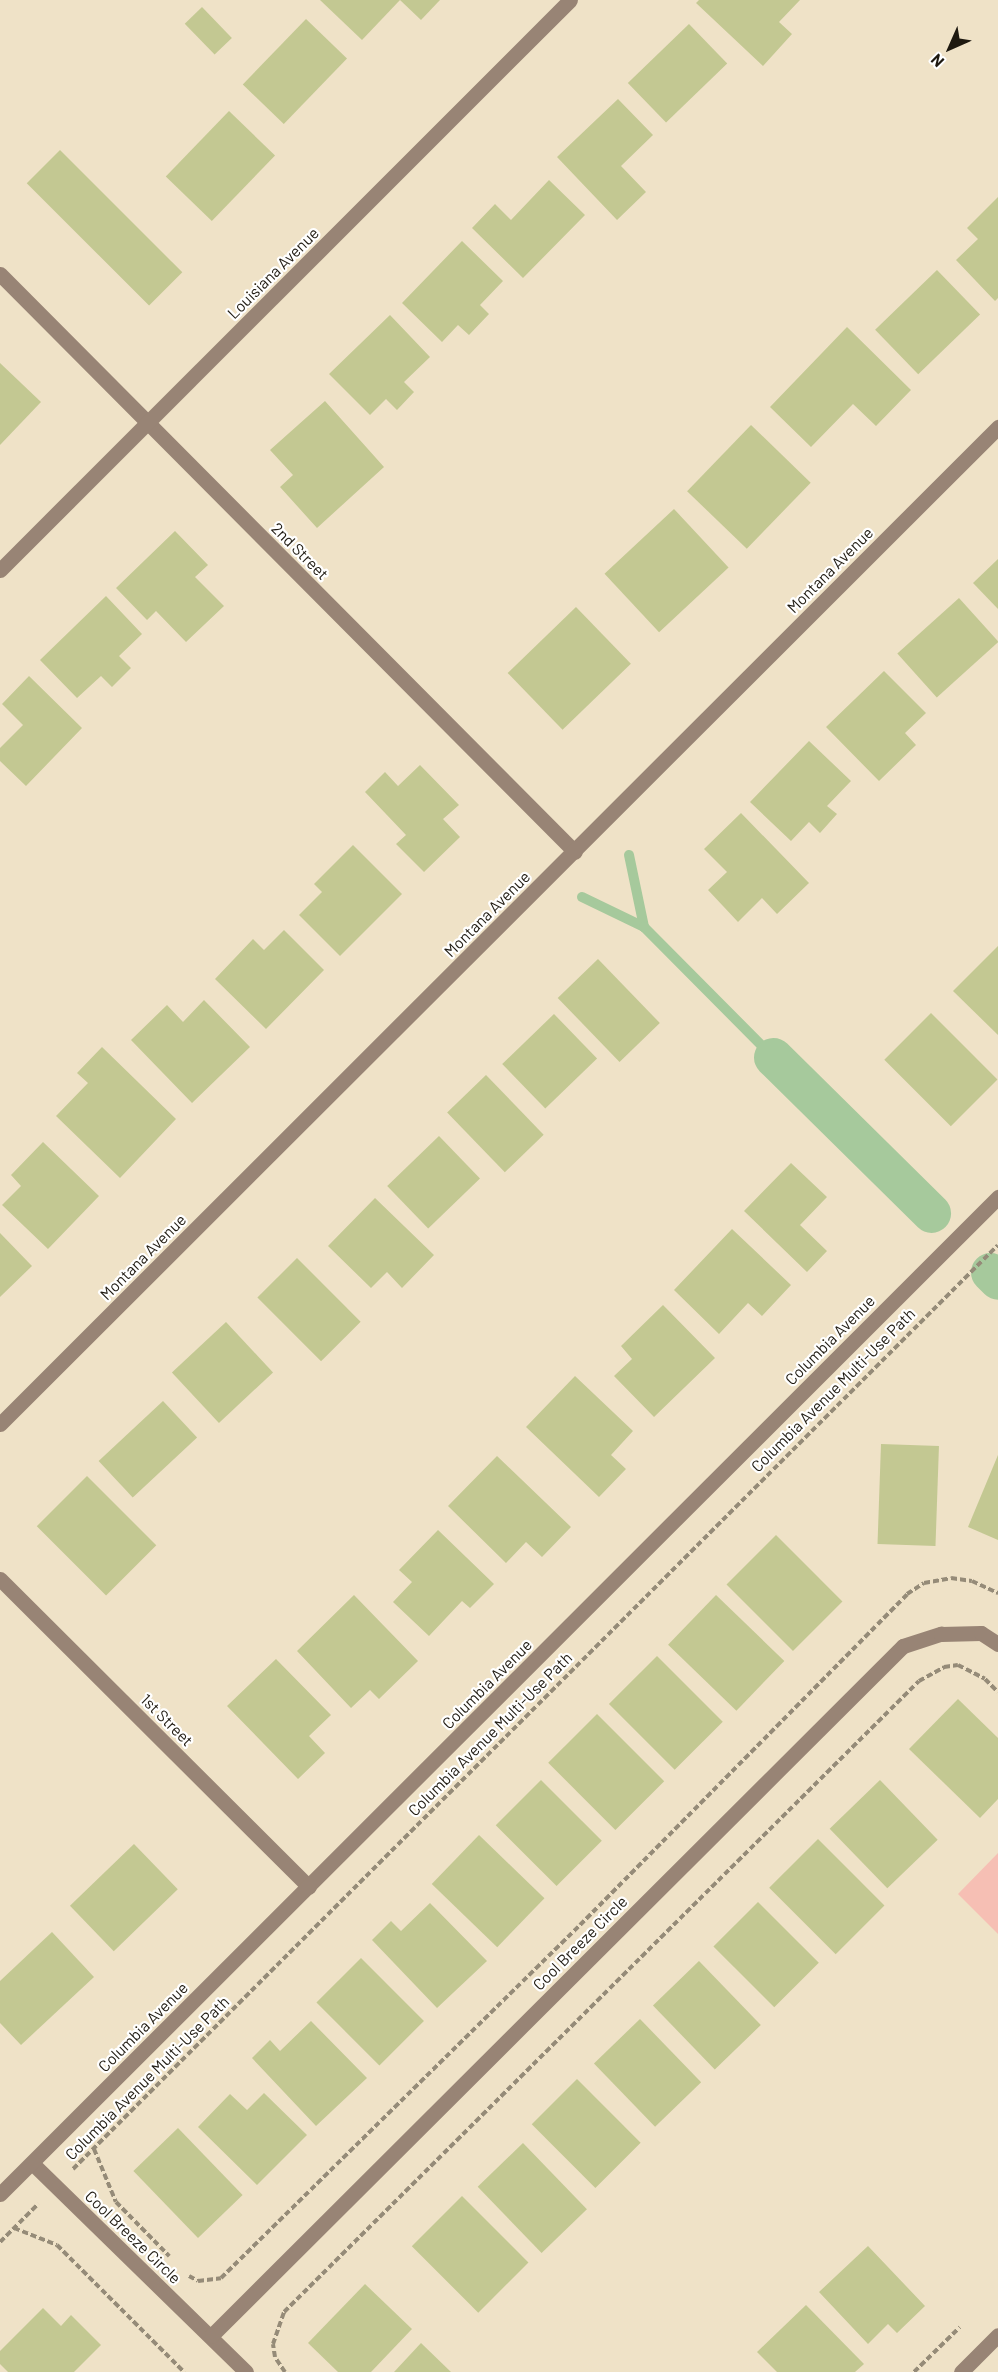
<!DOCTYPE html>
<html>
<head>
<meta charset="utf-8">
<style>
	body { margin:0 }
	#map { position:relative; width:998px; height:2372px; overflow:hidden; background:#efe2c7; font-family:Barlow,sans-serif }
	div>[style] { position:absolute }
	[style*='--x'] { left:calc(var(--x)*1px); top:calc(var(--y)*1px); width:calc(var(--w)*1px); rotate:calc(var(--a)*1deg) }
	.green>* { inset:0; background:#f6bfb4 }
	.stream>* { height:10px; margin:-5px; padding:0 5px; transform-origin:5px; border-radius:5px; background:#a6c99c }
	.canal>* { height:39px; margin:-19.5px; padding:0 19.5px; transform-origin:19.5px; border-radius:19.5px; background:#a6c99c }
	.building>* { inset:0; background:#c3c892; transform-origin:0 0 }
	.path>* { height:4px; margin-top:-2px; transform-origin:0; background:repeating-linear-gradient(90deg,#958b78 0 6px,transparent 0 9px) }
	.minor>* { height:15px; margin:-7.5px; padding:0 7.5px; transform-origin:7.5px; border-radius:7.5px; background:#988475 }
	.tertiary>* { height:15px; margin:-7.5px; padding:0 7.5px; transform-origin:7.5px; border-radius:7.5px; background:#988475 }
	span { translate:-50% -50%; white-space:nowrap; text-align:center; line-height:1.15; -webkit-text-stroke:4.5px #fff; paint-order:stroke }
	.street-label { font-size:16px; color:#1e1910 }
	.north { position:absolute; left:920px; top:18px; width:60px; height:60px; -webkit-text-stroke:4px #fff; paint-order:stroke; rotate:225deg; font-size:16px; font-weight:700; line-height:24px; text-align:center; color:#1e1910 }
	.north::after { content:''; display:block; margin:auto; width:21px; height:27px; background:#1e1910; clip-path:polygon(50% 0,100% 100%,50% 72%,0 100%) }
</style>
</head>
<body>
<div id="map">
	<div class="green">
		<i style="clip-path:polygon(998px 1853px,998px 1934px,958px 1894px)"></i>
	</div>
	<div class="stream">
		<i style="--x:629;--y:855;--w:74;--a:78.2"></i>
		<i style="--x:582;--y:897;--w:69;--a:25.8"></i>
		<i style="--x:644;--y:927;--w:183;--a:45.2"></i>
	</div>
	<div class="canal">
		<i style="--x:773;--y:1057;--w:222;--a:44.6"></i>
		<i style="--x:990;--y:1272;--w:11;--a:45"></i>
	</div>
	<div class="building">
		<i style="clip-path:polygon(320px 0,400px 0,362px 40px)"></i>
		<i style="clip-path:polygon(400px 0,440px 0,421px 20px)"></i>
		<i style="clip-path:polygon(699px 0,800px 0,779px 22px,792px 34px,763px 66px,696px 3px)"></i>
		<i style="left:202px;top:7px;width:43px;height:24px;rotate:46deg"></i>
		<i style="left:306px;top:19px;width:57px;height:91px;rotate:44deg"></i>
		<i style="left:689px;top:24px;width:55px;height:85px;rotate:46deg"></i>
		<i style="clip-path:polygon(618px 99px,653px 135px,621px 166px,646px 192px,617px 220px,557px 157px)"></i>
		<i style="left:229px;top:111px;width:64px;height:91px;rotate:44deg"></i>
		<i style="left:60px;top:150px;width:173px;height:47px;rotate:45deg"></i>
		<i style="clip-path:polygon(549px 180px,585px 215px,523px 278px,472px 228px,495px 204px,511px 220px)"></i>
		<i style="clip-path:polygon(998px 197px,998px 298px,995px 301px,956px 260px,978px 239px,967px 228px)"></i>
		<i style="clip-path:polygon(462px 241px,503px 281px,480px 305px,489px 314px,469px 335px,458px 325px,442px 342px,402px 303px)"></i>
		<i style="left:937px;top:270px;width:62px;height:86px;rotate:46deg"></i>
		<i style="clip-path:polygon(390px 315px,430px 357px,404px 382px,414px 392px,397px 410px,386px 399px,370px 415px,329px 374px)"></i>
		<i style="clip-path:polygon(847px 327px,911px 390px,876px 426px,853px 404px,811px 447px,770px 407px)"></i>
		<i style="clip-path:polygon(0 363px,41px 402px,0 445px)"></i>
		<i style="clip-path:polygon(325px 401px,384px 467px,317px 528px,280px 487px,293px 475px,270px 450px)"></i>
		<i style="left:751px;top:425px;width:83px;height:92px;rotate:44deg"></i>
		<i style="left:674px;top:509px;width:80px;height:95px;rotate:47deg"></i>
		<i style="clip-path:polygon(175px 531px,208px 565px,195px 577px,224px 606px,186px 642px,156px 611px,147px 620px,116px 588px)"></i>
		<i style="clip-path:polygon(998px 559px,998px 609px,973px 583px)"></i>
		<i style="clip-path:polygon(106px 596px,142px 634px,119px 656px,131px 668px,112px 687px,101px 676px,77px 698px,40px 660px)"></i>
		<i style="left:959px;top:598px;width:59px;height:83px;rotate:48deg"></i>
		<i style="left:576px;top:607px;width:79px;height:95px;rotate:46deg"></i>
		<i style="clip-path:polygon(884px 671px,926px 713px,905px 733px,916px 745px,879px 781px,826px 727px)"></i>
		<i style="clip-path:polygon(29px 676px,82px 728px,26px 786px,0 761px,0 748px,23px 725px,2px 704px)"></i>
		<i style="clip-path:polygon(809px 741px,851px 781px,827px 806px,837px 814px,820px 833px,809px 822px,791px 841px,750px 802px)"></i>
		<i style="clip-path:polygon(420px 765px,459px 805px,443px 819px,460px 837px,424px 872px,396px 844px,406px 835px,365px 792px,385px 772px,398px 786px)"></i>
		<i style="clip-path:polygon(741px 813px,809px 883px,777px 914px,762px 898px,738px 922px,708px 890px,727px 872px,704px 849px)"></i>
		<i style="clip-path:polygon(353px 845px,402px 894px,340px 956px,299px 915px,322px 892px,314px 884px)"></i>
		<i style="clip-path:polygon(284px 930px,324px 970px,266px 1029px,215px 979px,253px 939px,264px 950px)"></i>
		<i style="clip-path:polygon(998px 946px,998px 1035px,953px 991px)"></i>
		<i style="left:598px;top:959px;width:89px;height:56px;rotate:46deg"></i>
		<i style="clip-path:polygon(204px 1000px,250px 1047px,192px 1103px,131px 1040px,167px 1005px,183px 1022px)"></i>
		<i style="left:931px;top:1013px;width:94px;height:66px;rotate:45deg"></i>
		<i style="left:554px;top:1014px;width:62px;height:72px;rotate:46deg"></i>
		<i style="clip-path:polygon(102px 1047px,176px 1119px,120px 1178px,56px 1116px,88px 1083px,77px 1073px)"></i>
		<i style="left:486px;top:1075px;width:83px;height:54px;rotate:46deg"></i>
		<i style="left:439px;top:1136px;width:59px;height:72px;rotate:46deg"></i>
		<i style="clip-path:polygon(43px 1142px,99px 1196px,48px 1249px,2px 1205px,21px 1186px,11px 1175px)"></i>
		<i style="clip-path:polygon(791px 1163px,827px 1197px,800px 1225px,827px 1251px,807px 1272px,744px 1211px)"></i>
		<i style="clip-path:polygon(375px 1198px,434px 1255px,402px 1288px,387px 1272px,371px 1288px,328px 1246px)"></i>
		<i style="clip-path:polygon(732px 1229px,791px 1285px,762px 1316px,748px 1303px,719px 1334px,674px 1290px)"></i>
		<i style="clip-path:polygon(0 1233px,32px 1266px,0 1297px)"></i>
		<i style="left:297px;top:1258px;width:90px;height:56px;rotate:45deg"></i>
		<i style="clip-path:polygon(663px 1305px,715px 1358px,654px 1417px,614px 1376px,632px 1359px,621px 1346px)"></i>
		<i style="left:226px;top:1322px;width:69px;height:74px;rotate:47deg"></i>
		<i style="clip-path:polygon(575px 1376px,633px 1431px,611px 1455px,626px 1469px,599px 1497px,526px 1427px)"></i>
		<i style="left:163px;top:1401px;width:50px;height:88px;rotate:47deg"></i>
		<i style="left:881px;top:1444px;width:58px;height:100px;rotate:2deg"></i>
		<i style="clip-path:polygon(998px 1455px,998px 1540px,968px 1527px)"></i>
		<i style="clip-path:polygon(497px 1456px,571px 1527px,542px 1557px,526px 1542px,506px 1563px,448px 1506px)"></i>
		<i style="left:87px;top:1476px;width:98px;height:71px;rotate:45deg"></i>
		<i style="clip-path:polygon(438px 1530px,494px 1584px,470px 1608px,462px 1601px,429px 1636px,393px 1602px,412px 1582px,399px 1570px)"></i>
		<i style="left:776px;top:1535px;width:94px;height:70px;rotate:45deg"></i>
		<i style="clip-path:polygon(354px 1595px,418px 1661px,379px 1699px,370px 1690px,351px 1708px,297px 1651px)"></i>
		<i style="left:716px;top:1595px;width:95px;height:69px;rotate:44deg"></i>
		<i style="left:657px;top:1656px;width:93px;height:68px;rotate:45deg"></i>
		<i style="clip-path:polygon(276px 1659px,331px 1715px,309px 1736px,325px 1753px,298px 1779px,227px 1706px)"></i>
		<i style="clip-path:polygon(958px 1699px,998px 1738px,998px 1799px,980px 1818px,909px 1749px)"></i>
		<i style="left:597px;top:1714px;width:95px;height:69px;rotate:45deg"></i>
		<i style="left:541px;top:1780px;width:86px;height:64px;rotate:45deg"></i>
		<i style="left:880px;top:1780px;width:83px;height:70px;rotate:46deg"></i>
		<i style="left:479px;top:1835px;width:91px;height:68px;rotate:44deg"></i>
		<i style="left:818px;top:1839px;width:94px;height:69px;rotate:45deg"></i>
		<i style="left:134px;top:1844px;width:63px;height:89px;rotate:46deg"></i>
		<i style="left:758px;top:1902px;width:86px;height:63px;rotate:45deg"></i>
		<i style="clip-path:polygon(430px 1903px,487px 1961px,437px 2008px,372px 1940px,391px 1921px,401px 1931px)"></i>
		<i style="clip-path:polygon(52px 1932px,94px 1977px,21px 2045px,0 2023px,0 1981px)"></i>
		<i style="left:361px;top:1958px;width:89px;height:63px;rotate:45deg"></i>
		<i style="left:699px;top:1961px;width:89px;height:64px;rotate:46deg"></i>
		<i style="left:640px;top:2019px;width:88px;height:64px;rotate:46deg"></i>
		<i style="clip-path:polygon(311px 2021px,367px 2078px,316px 2126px,252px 2058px,270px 2040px,280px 2051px)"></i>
		<i style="left:577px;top:2079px;width:90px;height:64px;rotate:45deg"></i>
		<i style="clip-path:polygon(264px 2093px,307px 2135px,257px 2185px,198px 2127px,230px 2094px,247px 2110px)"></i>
		<i style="left:178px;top:2128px;width:93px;height:62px;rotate:46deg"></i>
		<i style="left:523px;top:2143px;width:92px;height:63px;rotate:46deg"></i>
		<i style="left:462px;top:2196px;width:94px;height:71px;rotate:45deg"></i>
		<i style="clip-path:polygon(868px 2246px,925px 2306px,897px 2333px,888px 2324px,868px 2344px,819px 2292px)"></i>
		<i style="clip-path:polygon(365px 2284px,412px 2329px,371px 2372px,338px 2372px,308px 2343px)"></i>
		<i style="clip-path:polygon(806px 2305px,864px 2364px,855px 2372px,777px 2372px,757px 2352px)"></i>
		<i style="clip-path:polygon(43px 2308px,61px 2326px,71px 2315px,101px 2345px,74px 2372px,8px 2372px,0 2364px,0 2351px)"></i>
		<i style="clip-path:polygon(421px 2343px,451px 2372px,394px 2372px)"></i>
	</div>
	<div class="path">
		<i style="--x:94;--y:2149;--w:57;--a:67.5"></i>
		<i style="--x:116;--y:2202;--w:76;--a:45.5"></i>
		<i style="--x:73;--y:2169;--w:1307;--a:-44.97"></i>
		<i style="--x:14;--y:2228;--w:46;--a:21.6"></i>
		<i style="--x:57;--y:2245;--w:180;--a:45"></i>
		<i style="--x:0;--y:2242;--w:54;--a:-45"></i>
		<i style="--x:189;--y:2276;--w:10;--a:29"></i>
		<i style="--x:198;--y:2281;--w:23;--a:-7"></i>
		<i style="--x:221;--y:2278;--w:503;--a:-44.52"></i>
		<i style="--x:580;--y:1925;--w:465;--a:-45.3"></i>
		<i style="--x:907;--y:1594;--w:20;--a:-33"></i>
		<i style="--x:924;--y:1583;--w:27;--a:-10"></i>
		<i style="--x:951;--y:1578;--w:21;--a:8"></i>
		<i style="--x:972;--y:1581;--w:29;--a:25"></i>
		<i style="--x:285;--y:2372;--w:18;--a:-124"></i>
		<i style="--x:275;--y:2357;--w:13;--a:-99"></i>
		<i style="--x:273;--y:2344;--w:34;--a:-71"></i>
		<i style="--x:284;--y:2312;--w:895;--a:-44.82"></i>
		<i style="--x:919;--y:1681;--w:29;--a:-29"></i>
		<i style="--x:944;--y:1667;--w:14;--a:-8"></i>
		<i style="--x:958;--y:1665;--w:30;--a:27"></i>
		<i style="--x:985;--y:1679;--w:18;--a:45"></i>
		<i style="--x:914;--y:2372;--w:64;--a:-44.4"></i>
	</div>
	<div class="minor">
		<i style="--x:0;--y:274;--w:815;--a:45.15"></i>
		<i style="--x:0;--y:570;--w:806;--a:-45"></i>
		<i style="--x:0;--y:1424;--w:1411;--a:-44.97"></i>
		<i style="--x:0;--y:1579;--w:436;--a:44.9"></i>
		<i style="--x:32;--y:2163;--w:299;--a:44.3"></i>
		<i style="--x:211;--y:2336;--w:977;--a:-44.92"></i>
		<i style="--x:903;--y:1646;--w:40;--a:-18"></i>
		<i style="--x:941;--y:1634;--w:40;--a:-1.4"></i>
		<i style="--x:981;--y:1633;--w:20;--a:33"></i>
		<i style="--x:961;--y:2372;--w:52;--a:-45"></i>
	</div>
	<div class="tertiary">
		<i style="--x:0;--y:2194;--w:1411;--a:-44.97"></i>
	</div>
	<div class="street-label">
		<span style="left:273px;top:273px;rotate:-45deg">Louisiana Avenue</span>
		<span style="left:300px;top:551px;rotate:45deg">2nd Street</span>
		<span style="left:830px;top:570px;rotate:-45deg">Montana Avenue</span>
		<span style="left:487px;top:914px;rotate:-45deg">Montana Avenue</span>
		<span style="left:143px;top:1257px;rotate:-45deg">Montana Avenue</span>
		<span style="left:830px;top:1340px;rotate:-45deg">Columbia Avenue</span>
		<span style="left:833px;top:1390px;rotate:-45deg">Columbia Avenue Multi-Use Path</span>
		<span style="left:487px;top:1684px;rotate:-45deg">Columbia Avenue</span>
		<span style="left:167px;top:1720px;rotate:45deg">1st Street</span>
		<span style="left:490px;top:1734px;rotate:-45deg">Columbia Avenue Multi-Use Path</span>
		<span style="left:580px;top:1943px;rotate:-45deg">Cool Breeze Circle</span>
		<span style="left:143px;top:2027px;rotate:-45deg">Columbia Avenue</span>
		<span style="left:147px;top:2078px;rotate:-45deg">Columbia Avenue Multi-Use Path</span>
		<span style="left:133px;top:2237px;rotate:44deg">Cool Breeze Circle</span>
	</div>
	<div class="north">N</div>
</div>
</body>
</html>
